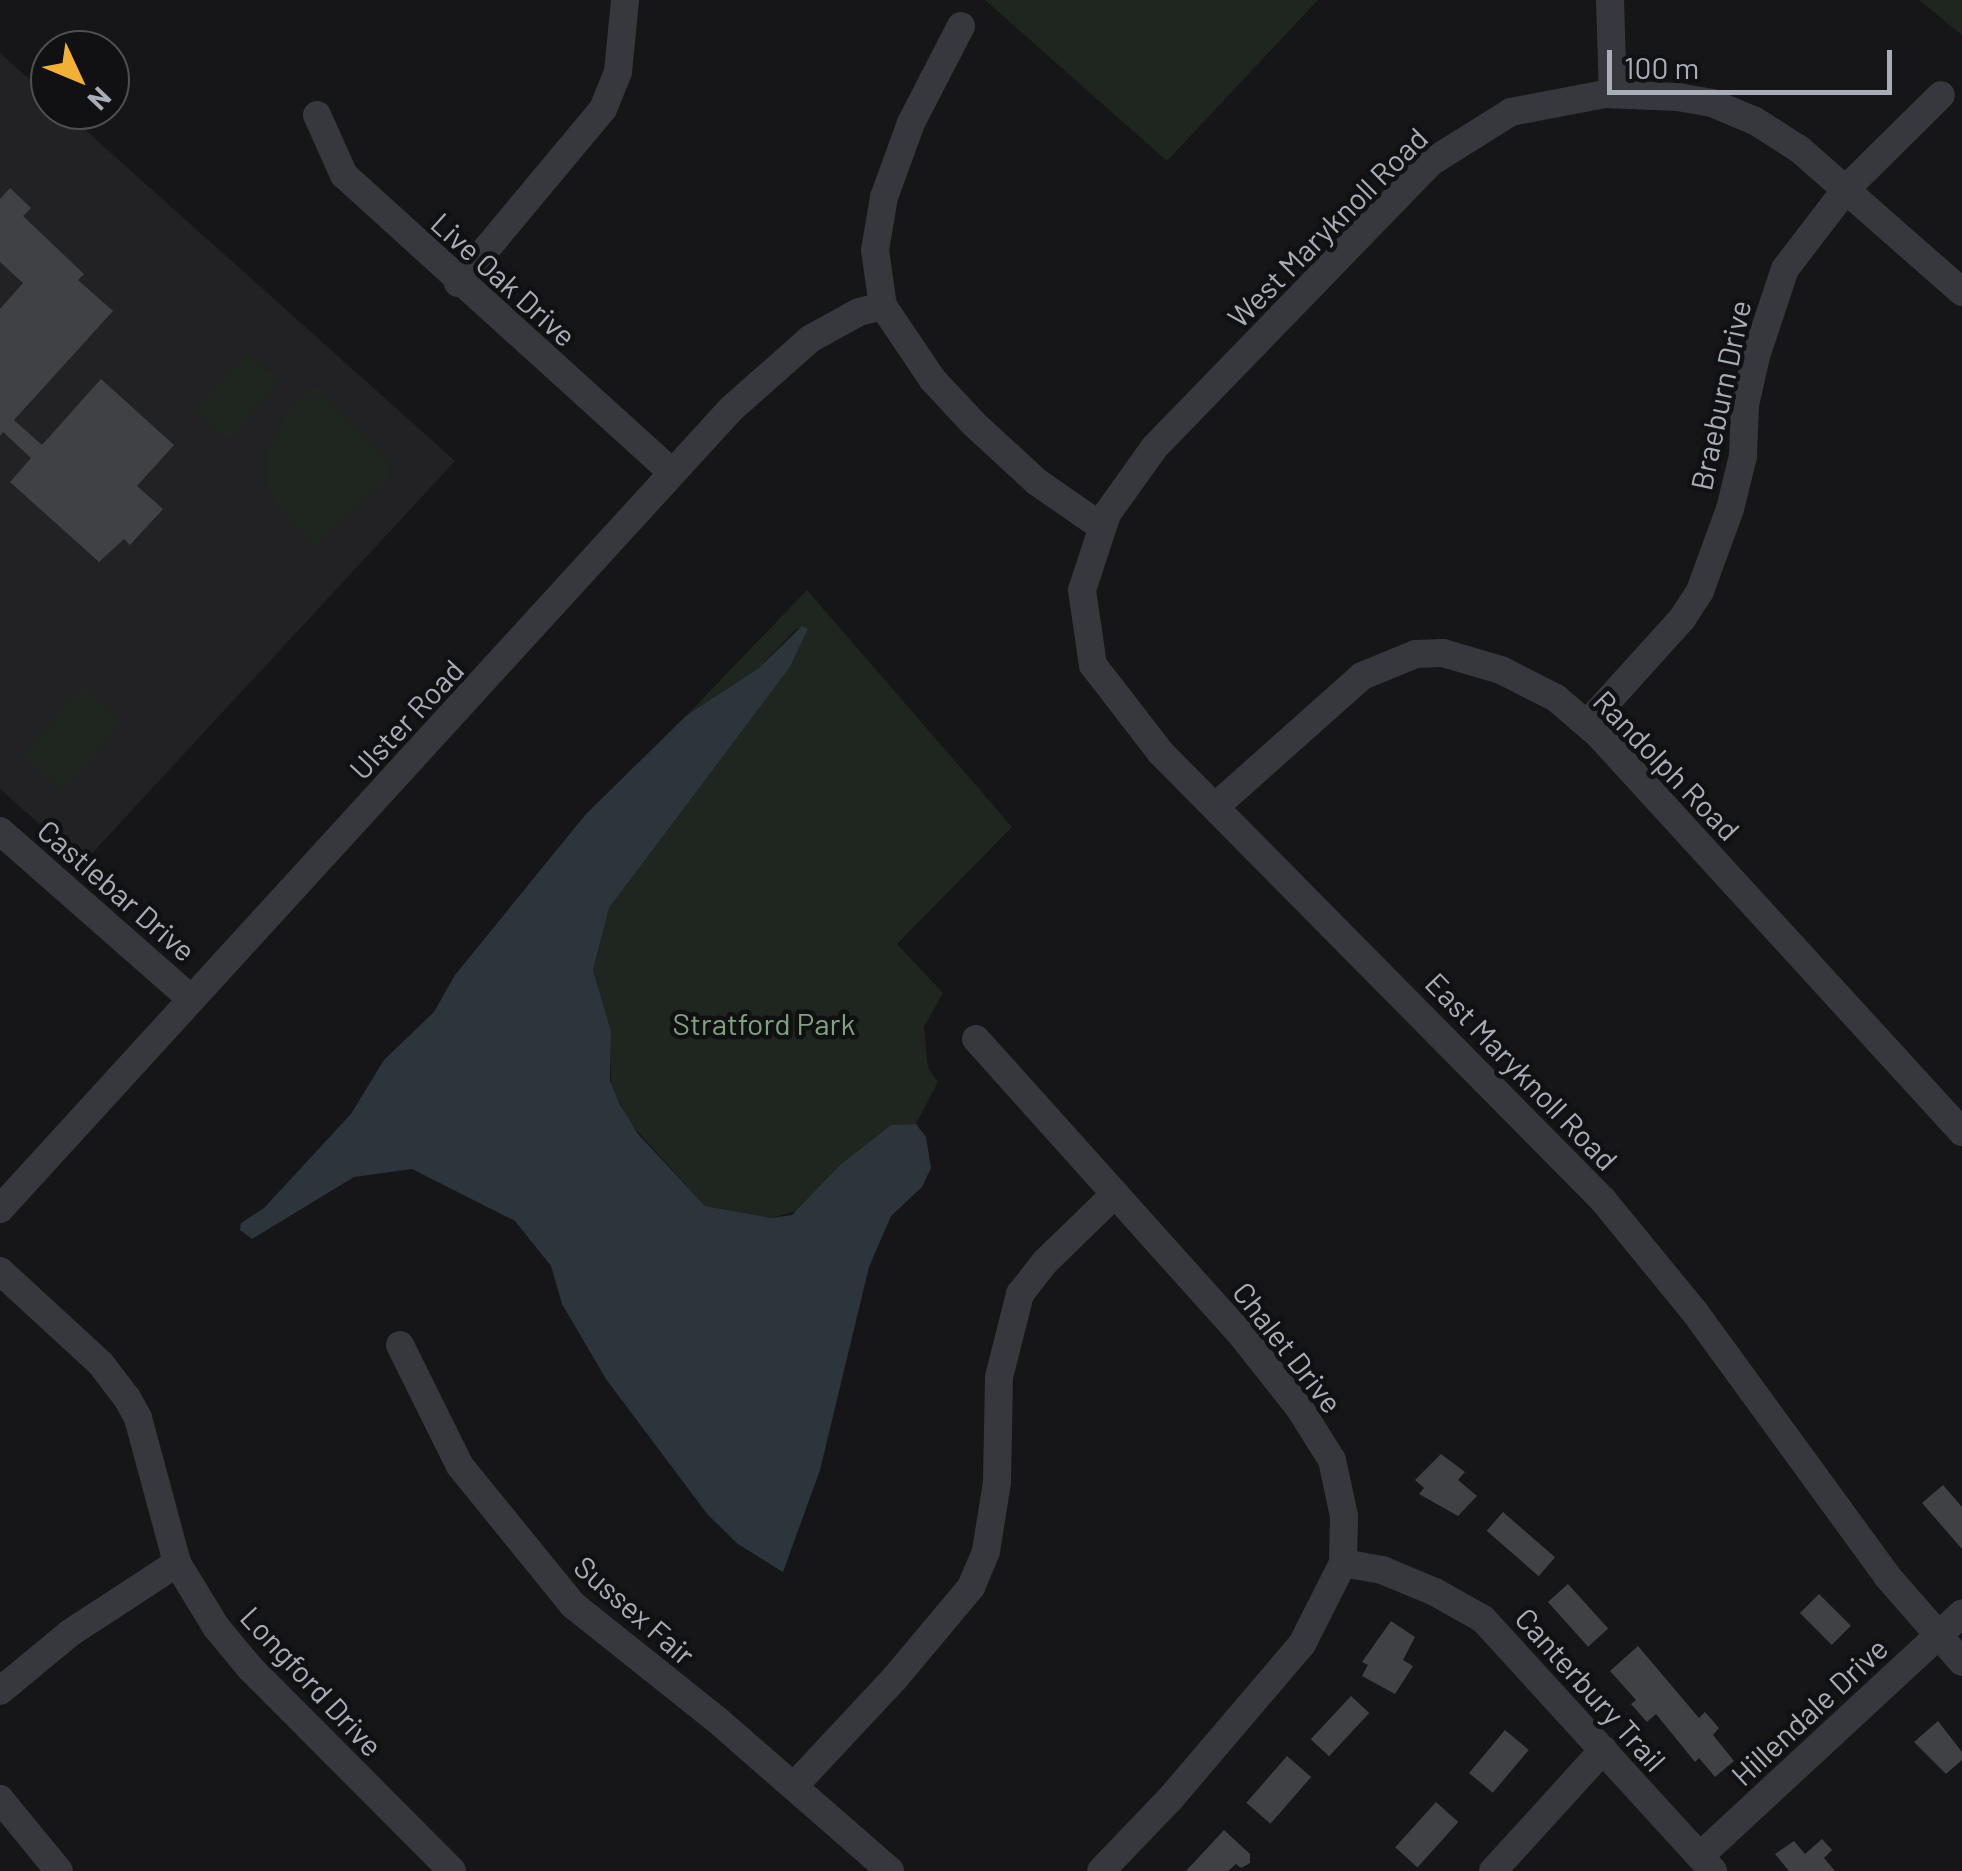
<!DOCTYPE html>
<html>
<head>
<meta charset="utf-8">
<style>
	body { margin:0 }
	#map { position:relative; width:1962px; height:1871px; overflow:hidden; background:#161618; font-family:Barlow,sans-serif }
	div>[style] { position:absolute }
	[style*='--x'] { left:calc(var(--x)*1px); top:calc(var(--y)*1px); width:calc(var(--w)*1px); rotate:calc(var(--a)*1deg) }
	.built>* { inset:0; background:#222225 }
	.green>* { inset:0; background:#1e261f; transform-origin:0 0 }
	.water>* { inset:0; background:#2c353c }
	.building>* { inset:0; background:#404145; transform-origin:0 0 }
	.minor>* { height:28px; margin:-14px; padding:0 14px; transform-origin:14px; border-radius:14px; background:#37383d }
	span { translate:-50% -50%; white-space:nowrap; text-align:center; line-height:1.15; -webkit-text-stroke:9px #111113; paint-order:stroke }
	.street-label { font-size:30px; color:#a8adb8 }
	.park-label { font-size:30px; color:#7fa381 }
	.north { position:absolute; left:30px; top:30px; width:100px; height:100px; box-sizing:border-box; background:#111113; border:2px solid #4d4f55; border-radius:50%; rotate:134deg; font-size:28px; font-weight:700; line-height:40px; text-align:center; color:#a8adb8 }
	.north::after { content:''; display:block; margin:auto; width:35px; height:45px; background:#f2b134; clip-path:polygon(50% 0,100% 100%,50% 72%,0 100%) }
	.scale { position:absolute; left:1607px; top:50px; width:285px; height:45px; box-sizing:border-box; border:5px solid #a8adb8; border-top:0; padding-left:12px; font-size:30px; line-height:35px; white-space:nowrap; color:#a8adb8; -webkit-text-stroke:8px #111113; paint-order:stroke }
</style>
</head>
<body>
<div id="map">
	<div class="built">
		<i style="clip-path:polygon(0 53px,50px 98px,50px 110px,63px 110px,455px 461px,83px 863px,0 789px)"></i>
	</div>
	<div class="green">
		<i style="clip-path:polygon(985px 0,1318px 0,1167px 161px)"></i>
		<i style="clip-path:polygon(1919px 0,1962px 0,1962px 35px)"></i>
		<i style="left:248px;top:353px;width:43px;height:78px;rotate:42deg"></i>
		<i style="clip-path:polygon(315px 386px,388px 460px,389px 477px,315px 546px,277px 505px,267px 482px,268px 453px,286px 416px)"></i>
		<i style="clip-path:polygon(807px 590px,1012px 827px,897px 944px,943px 993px,924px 1027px,928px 1068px,938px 1082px,916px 1124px,891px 1125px,841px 1164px,802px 1209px,772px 1218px,705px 1206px,630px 1123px,611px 1086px,611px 1031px,593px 970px,609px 908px,790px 667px,808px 629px,796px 629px,759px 668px,687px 715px)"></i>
		<i style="left:82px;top:688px;width:53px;height:89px;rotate:41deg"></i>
	</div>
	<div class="water">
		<i style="clip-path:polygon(802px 626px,808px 629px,790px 667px,609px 908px,593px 970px,611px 1031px,610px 1081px,620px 1105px,638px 1134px,705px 1206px,772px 1218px,792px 1215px,841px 1164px,891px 1125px,916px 1124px,926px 1137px,931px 1168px,922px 1187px,891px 1216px,869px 1267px,820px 1470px,783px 1572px,738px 1544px,708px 1515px,606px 1379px,562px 1304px,551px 1266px,515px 1221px,412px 1169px,354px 1177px,252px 1239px,240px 1230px,241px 1223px,264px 1208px,351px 1114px,384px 1060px,434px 1012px,455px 975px,586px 814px,687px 715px,759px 668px)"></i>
	</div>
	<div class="building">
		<i style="clip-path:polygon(10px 188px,31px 208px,23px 216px,84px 274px,78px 280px,113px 311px,14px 420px,42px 445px,101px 379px,174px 445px,137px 486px,163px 509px,130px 545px,124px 539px,99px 562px,10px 482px,31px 458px,3px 432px,0 436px,0 309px,23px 283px,0 262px,0 199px)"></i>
		<i style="clip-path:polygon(1441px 1454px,1465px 1472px,1458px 1480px,1477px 1496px,1458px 1516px,1419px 1494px,1424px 1488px,1415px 1480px)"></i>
		<i style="clip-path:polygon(1943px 1485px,1962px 1507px,1962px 1549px,1922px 1503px)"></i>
		<i style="left:1503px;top:1512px;width:69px;height:25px;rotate:41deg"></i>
		<i style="left:1568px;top:1584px;width:60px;height:27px;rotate:48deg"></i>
		<i style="left:1819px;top:1594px;width:45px;height:27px;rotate:45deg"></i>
		<i style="clip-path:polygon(1391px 1621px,1415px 1637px,1403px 1660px,1413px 1666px,1395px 1694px,1362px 1676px,1368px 1665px,1362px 1662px)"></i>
		<i style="clip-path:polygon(1638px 1646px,1699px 1718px,1705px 1712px,1719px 1728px,1713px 1735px,1734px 1761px,1715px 1777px,1699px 1758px,1695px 1762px,1656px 1714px,1647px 1722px,1631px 1704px,1636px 1700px,1610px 1671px)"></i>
		<i style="left:1351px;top:1696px;width:25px;height:59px;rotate:43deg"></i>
		<i style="clip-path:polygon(1938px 1721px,1962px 1752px,1962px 1760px,1946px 1774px,1914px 1742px)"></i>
		<i style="left:1505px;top:1730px;width:31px;height:56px;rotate:40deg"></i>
		<i style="left:1287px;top:1756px;width:32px;height:62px;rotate:41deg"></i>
		<i style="left:1436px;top:1802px;width:30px;height:61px;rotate:42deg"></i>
		<i style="clip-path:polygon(1224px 1830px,1250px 1854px,1250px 1863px,1241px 1868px,1236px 1864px,1228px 1871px,1186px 1871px)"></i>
		<i style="clip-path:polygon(1822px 1839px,1832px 1850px,1824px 1858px,1835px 1871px,1789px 1871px,1775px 1854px,1794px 1841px,1805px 1854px)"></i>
	</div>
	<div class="minor">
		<i style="--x:1610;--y:0;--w:94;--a:88.2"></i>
		<i style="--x:961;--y:26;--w:109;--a:117.3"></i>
		<i style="--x:911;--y:123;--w:79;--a:110"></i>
		<i style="--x:884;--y:197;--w:54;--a:99.6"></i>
		<i style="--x:875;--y:250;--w:57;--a:81.9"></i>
		<i style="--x:883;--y:306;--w:89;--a:56"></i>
		<i style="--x:933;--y:380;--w:60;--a:47"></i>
		<i style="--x:974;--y:424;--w:86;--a:42.6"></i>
		<i style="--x:1037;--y:482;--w:79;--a:34.7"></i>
		<i style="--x:317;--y:115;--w:66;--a:65.8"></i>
		<i style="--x:344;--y:175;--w:442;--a:42.2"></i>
		<i style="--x:458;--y:283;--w:226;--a:-50.2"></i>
		<i style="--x:603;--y:109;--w:40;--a:-68"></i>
		<i style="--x:618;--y:72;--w:72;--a:-84.4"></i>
		<i style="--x:1962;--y:292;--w:217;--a:-138.7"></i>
		<i style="--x:1799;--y:149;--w:52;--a:-147.5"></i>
		<i style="--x:1755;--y:121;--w:47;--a:-157.3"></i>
		<i style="--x:1712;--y:103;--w:35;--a:-170"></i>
		<i style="--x:1678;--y:97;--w:73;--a:-177.6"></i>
		<i style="--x:1605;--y:94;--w:96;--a:169.2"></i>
		<i style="--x:1511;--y:112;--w:94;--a:148"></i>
		<i style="--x:1431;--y:162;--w:398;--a:134.1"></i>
		<i style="--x:1154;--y:448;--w:81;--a:125.5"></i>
		<i style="--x:1107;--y:514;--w:80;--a:108.2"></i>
		<i style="--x:1082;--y:590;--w:76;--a:81.7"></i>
		<i style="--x:1093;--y:665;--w:111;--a:52.3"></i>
		<i style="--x:1161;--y:753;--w:629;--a:45.32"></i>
		<i style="--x:1603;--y:1200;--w:144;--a:50.7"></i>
		<i style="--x:1694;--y:1311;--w:328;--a:53.9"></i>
		<i style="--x:1887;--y:1576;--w:114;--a:48.9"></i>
		<i style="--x:1587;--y:724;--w:142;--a:-47.9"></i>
		<i style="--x:1682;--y:619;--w:33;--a:-57"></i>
		<i style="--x:1700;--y:591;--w:87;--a:-69.9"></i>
		<i style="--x:1730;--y:509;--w:55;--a:-76.2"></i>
		<i style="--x:1743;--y:456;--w:51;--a:-87.8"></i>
		<i style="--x:1745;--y:405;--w:50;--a:-77.3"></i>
		<i style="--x:1756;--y:356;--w:92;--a:-71.6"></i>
		<i style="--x:1785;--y:269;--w:102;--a:-52.6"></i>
		<i style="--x:1847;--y:188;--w:132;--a:-44.7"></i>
		<i style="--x:1215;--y:807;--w:197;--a:-41.7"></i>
		<i style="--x:1362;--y:676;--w:58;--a:-22.2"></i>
		<i style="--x:1416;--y:654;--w:27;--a:-2"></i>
		<i style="--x:1443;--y:653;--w:60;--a:16.3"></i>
		<i style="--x:1501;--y:670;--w:62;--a:27"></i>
		<i style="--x:1556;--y:698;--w:57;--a:40.7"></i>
		<i style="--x:1599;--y:735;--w:538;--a:47.56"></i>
		<i style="--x:0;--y:831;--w:253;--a:41.3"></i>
		<i style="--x:976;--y:1039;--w:402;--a:48.1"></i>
		<i style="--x:1244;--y:1338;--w:90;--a:51.7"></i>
		<i style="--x:1300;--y:1409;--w:60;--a:57.9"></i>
		<i style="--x:1332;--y:1460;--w:57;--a:77.9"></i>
		<i style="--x:1344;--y:1516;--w:47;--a:91.2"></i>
		<i style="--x:1343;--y:1563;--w:91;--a:116.8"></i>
		<i style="--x:1302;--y:1644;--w:205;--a:130.4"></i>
		<i style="--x:1169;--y:1800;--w:98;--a:133.8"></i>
		<i style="--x:0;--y:1209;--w:1084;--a:-47.58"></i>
		<i style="--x:731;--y:409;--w:106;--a:-41.5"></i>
		<i style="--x:810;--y:339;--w:56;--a:-28.9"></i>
		<i style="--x:859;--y:312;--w:25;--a:-14"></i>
		<i style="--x:0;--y:1271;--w:137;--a:42.6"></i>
		<i style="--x:101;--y:1364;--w:43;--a:52.6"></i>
		<i style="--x:127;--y:1398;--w:23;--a:61"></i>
		<i style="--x:138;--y:1418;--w:150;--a:74.9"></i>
		<i style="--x:177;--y:1563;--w:75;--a:58.6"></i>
		<i style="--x:216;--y:1627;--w:53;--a:50.3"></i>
		<i style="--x:250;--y:1668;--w:286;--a:45.1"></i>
		<i style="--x:400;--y:1345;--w:135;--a:63.6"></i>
		<i style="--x:460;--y:1466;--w:179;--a:50.9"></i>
		<i style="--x:573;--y:1605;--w:183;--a:38.6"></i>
		<i style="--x:716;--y:1719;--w:231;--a:41.1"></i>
		<i style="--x:1343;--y:1563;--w:40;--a:10"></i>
		<i style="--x:1382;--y:1570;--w:57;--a:22.5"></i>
		<i style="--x:1435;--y:1592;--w:55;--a:29.4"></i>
		<i style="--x:1483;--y:1619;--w:341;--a:47.6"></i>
		<i style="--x:0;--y:1691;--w:91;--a:-39.6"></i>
		<i style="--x:70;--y:1633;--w:128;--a:-33.2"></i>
		<i style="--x:794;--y:1786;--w:148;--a:-46.9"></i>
		<i style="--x:895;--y:1678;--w:119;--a:-50.1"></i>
		<i style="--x:971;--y:1587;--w:39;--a:-67"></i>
		<i style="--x:986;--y:1551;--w:70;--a:-80.9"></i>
		<i style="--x:997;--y:1482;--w:105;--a:-88.9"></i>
		<i style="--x:999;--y:1377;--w:86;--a:-75.8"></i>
		<i style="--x:1020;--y:1294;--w:41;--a:-52"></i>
		<i style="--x:1045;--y:1262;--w:98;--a:-44.2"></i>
		<i style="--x:0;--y:1799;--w:93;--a:50.7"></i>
		<i style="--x:1700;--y:1856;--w:357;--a:-42.8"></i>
		<i style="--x:1493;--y:1871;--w:164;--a:-47.7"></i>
	</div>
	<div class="street-label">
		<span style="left:1327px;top:227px;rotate:-45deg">West Maryknoll Road</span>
		<span style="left:504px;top:279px;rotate:42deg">Live Oak Drive</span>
		<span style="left:1720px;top:395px;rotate:-78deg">Braeburn Drive</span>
		<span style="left:406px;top:719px;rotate:-47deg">Ulster Road</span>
		<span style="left:1667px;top:765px;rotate:46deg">Randolph Road</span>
		<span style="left:117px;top:890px;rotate:41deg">Castlebar Drive</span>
		<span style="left:1522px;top:1071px;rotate:46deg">East Maryknoll Road</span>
		<span style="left:1288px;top:1347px;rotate:52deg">Chalet Drive</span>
		<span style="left:635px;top:1610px;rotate:41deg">Sussex Fair</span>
		<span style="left:312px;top:1681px;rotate:47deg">Longford Drive</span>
		<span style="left:1591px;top:1689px;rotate:48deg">Canterbury Trail</span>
		<span style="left:1809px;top:1711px;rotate:-43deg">Hillendale Drive</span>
	</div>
	<div class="park-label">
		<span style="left:764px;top:1023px">Stratford Park</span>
	</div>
	<div class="north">N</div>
	<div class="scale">100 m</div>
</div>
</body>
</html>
